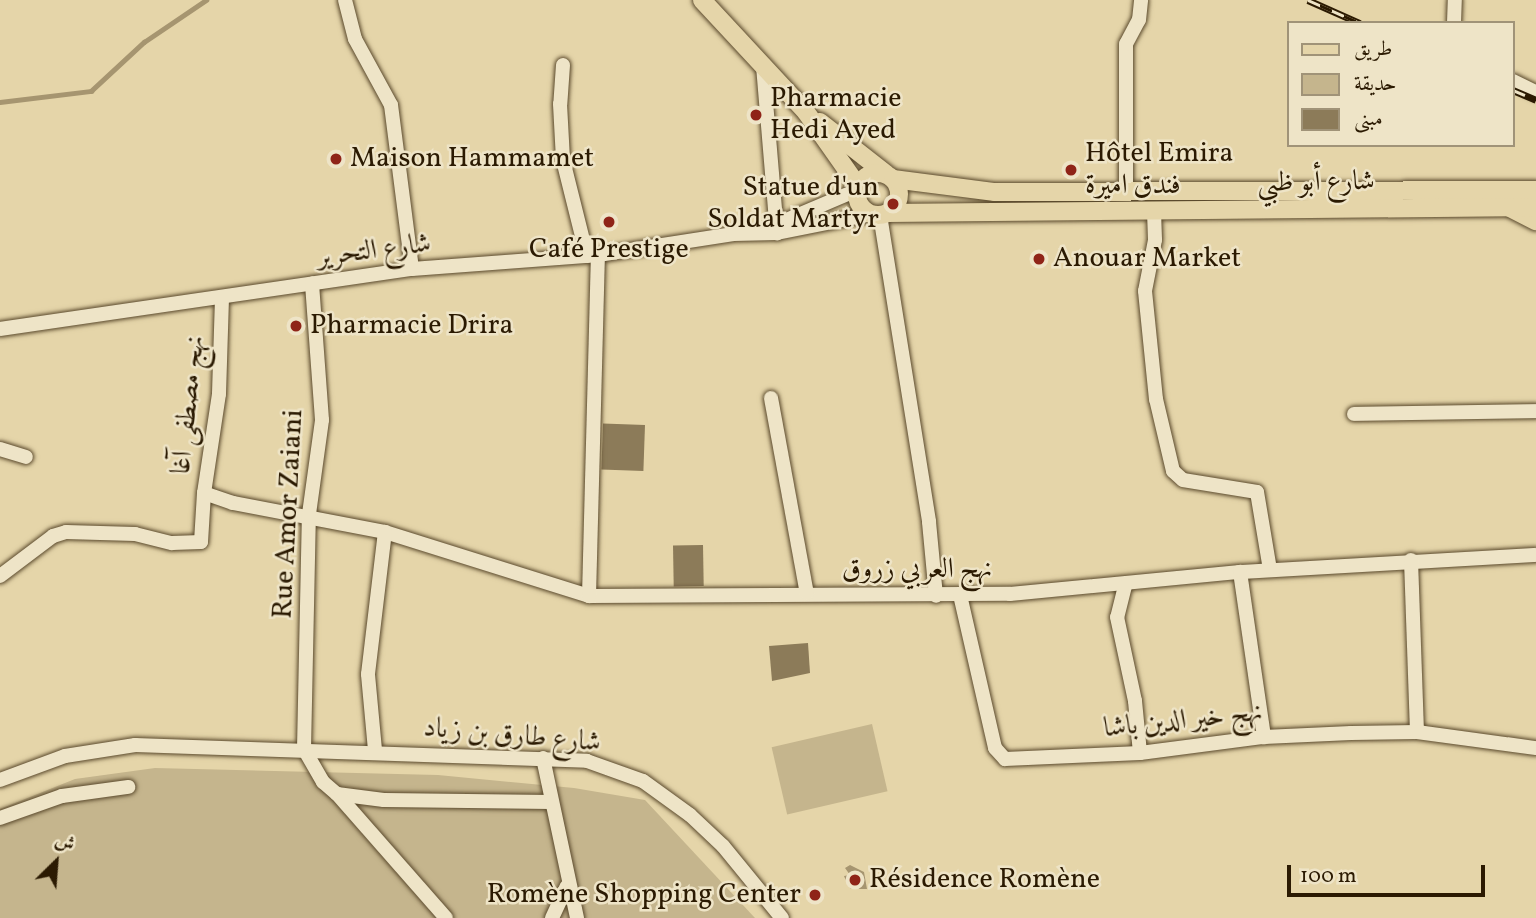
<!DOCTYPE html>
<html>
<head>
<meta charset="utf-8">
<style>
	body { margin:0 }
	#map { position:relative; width:1536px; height:918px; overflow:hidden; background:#e5d5a9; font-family:Vollkorn,Amiri,serif }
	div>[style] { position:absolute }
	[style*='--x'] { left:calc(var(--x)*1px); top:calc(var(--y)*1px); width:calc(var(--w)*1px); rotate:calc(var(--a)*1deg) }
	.green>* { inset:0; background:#c5b58d; transform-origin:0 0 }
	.water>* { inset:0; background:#a69570 }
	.stream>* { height:4.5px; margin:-2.25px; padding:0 2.25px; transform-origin:2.25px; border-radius:2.25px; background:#a69570 }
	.building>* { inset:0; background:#8c7b59; transform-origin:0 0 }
	.roads { filter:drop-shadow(0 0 2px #5a492c) drop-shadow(0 0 2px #5a492c) }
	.minor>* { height:14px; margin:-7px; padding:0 7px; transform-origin:7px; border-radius:7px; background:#eee4c7 }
	.major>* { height:18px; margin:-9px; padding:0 9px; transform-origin:9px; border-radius:9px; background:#e5d5a9 }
	.major>.ring { margin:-9px; padding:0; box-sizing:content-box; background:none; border:18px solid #e5d5a9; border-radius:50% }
	.rail>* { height:7px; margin-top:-3.5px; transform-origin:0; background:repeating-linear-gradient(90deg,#eee4c7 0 13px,#2b1a02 0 26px); box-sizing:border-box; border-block:2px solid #2b1a02 }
	.dots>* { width:19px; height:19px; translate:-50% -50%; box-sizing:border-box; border:4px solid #eee4c7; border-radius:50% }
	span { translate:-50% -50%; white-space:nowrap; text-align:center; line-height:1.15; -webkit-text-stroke:5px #eee4c7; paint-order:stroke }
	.poi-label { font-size:28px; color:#2b1a02 }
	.left { translate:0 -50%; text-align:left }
	.right { translate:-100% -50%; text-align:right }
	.street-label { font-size:28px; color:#2b1a02 }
	.legend { position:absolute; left:1287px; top:21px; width:228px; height:126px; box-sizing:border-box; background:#eee4c7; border:2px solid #a09378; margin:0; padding:9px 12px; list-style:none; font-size:21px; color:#2b1a02 }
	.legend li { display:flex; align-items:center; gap:14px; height:35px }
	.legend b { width:35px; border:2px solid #a09378 }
	.north { position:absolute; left:21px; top:827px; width:70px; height:70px; -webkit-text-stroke:5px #eee4c7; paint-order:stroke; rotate:25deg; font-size:19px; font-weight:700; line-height:28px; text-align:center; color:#2b1a02 }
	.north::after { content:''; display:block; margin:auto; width:24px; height:32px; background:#2b1a02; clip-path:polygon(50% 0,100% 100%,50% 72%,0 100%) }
	.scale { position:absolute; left:1287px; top:865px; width:198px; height:32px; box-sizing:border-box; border:4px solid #2b1a02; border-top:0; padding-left:9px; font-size:21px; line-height:24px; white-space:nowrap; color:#2b1a02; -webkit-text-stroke:5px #eee4c7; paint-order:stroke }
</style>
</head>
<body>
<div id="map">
	<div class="green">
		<i style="left:872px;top:724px;width:69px;height:103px;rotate:77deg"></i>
		<i style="clip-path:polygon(155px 768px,438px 775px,574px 788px,645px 800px,755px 918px,0 918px,0 809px,75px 779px)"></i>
	</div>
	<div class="water">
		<i style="clip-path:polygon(850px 865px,864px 872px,867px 889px,851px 889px,847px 883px,844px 876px,850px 875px,845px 868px)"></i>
	</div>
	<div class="stream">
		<i style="--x:0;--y:102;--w:92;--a:-6.9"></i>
		<i style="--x:91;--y:91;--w:72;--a:-42.8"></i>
		<i style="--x:144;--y:42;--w:75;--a:-34.1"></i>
	</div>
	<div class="building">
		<i style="left:645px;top:425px;width:46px;height:42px;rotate:92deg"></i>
		<i style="left:703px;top:545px;width:41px;height:30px;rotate:89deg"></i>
		<i style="clip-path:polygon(808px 643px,810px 673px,772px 681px,769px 646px)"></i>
	</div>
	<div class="roads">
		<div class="minor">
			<i style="--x:345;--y:0;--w:40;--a:75.6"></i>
			<i style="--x:355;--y:39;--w:75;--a:61.4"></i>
			<i style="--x:391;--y:105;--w:165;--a:82.7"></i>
			<i style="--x:1454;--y:23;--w:23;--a:-88"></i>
			<i style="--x:563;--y:65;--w:39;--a:94"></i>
			<i style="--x:560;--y:104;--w:56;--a:86.9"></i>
			<i style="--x:563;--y:160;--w:99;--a:76"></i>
			<i style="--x:763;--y:66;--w:168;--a:85.2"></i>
			<i style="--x:1513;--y:81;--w:25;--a:26"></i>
			<i style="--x:1126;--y:192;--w:148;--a:-90"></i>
			<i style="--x:1126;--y:44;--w:27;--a:-62"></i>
			<i style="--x:1139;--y:20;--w:20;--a:-84"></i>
			<i style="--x:1154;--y:211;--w:29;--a:88"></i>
			<i style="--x:1155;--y:240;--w:52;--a:101.1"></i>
			<i style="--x:1145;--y:291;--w:109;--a:84.2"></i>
			<i style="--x:1156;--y:399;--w:74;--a:76.7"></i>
			<i style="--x:1173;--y:471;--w:13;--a:42"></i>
			<i style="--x:1183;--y:480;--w:75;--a:9.2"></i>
			<i style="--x:1257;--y:492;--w:79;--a:80.5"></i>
			<i style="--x:880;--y:215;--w:311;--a:80.9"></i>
			<i style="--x:929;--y:522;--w:74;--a:84.6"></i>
			<i style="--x:770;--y:227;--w:95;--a:-23"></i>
			<i style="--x:222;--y:298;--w:96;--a:91.8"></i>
			<i style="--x:219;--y:394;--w:100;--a:98.6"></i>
			<i style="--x:204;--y:493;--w:31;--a:19"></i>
			<i style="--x:233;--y:503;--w:155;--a:10.8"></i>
			<i style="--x:385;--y:532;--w:214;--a:17.4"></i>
			<i style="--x:589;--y:596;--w:421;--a:-0.3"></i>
			<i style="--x:1010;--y:594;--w:231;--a:-5.5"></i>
			<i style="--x:1240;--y:572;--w:296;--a:-3.3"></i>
			<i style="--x:0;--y:329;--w:416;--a:-8.3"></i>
			<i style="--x:412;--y:269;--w:187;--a:-4.3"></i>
			<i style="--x:598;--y:255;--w:137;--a:-8.8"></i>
			<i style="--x:733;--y:234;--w:44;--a:-1.3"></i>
			<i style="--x:777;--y:233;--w:96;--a:-11.4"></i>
			<i style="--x:771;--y:398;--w:199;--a:79.6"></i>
			<i style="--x:1354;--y:414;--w:182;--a:-0.9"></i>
			<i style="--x:0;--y:449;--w:27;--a:17"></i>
			<i style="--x:1411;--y:560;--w:172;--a:88"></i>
			<i style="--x:1240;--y:572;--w:167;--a:81.7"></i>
			<i style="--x:0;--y:576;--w:66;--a:-37"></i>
			<i style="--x:53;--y:536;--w:14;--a:-17"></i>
			<i style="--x:66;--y:532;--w:69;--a:1.7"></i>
			<i style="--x:135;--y:534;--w:38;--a:14"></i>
			<i style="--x:172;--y:543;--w:29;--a:-2"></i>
			<i style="--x:201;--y:542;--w:49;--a:-86.5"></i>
			<i style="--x:1125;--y:586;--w:32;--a:104"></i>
			<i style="--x:1117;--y:617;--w:86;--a:77.9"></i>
			<i style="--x:1135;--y:701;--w:52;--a:84.5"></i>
			<i style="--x:960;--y:595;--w:157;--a:77.1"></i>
			<i style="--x:995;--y:748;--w:15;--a:48"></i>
			<i style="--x:1005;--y:759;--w:135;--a:-2.5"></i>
			<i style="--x:1140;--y:753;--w:125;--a:-7.4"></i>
			<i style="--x:1264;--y:737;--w:87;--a:-2.6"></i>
			<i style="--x:1351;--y:733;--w:66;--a:-0.9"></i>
			<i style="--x:1417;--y:732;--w:120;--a:7.7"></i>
			<i style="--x:589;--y:596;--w:341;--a:-88.5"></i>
			<i style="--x:304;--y:749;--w:235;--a:-88.8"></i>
			<i style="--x:309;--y:514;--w:95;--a:-82.1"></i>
			<i style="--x:322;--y:420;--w:137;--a:-94.2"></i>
			<i style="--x:304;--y:749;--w:38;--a:60"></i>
			<i style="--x:323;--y:782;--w:18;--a:41"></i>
			<i style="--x:337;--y:794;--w:47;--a:7.3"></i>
			<i style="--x:384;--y:800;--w:167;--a:0.7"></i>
			<i style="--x:375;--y:750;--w:76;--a:-95.3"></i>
			<i style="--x:368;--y:674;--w:143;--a:-83.2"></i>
			<i style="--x:543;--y:758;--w:164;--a:78"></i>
			<i style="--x:0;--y:780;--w:69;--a:-20.3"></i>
			<i style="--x:65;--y:756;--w:71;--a:-8.9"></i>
			<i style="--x:135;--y:745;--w:452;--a:2"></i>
			<i style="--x:587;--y:761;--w:59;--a:19.7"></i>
			<i style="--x:643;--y:781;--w:58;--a:35.9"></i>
			<i style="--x:690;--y:815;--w:45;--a:43.2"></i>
			<i style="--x:723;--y:846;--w:93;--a:50.7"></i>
			<i style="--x:337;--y:794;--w:165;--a:48.7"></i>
			<i style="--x:0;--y:818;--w:66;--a:-19.5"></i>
			<i style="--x:62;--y:796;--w:67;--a:-7.8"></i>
			<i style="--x:552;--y:918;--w:35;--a:-65"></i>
		</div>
		<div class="major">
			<i style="--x:702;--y:0;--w:153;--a:47.1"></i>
			<i style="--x:806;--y:112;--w:90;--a:54.9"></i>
			<i style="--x:820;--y:122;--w:84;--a:38.2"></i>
			<i class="ring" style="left:857px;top:173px;width:24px;height:24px"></i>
			<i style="--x:893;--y:179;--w:103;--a:7.3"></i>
			<i style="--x:995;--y:192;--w:541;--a:-0.21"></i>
			<i style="--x:1510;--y:208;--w:29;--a:27"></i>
			<i style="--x:887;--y:213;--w:649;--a:-0.53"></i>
		</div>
	</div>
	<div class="rail">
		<i style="--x:1308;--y:0;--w:57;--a:23.9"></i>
		<i style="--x:1513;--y:90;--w:25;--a:23"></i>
	</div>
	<div class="dots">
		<i style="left:756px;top:115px;background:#8f2418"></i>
		<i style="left:336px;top:159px;background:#8f2418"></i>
		<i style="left:1071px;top:170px;background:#8f2418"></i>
		<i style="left:893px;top:204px;background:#8f2418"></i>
		<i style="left:609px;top:222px;background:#8f2418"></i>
		<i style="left:1039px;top:259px;background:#8f2418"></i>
		<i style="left:296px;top:326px;background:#8f2418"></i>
		<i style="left:855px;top:880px;background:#8f2418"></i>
		<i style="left:815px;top:895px;background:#8f2418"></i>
	</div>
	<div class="poi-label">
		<span class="left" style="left:770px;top:115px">Pharmacie<br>Hedi Ayed</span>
		<span class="left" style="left:1085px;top:170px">Hôtel Emira<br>فندق اميرة</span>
		<span class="left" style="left:350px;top:159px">Maison Hammamet</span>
		<span class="right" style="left:879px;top:204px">Statue d'un<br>Soldat Martyr</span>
		<span style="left:609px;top:250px">Café Prestige</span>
		<span class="left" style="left:1053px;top:259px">Anouar Market</span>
		<span class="left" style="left:310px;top:326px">Pharmacie Drira</span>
		<span class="left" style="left:869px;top:880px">Résidence Romène</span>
		<span class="right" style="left:801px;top:895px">Romène Shopping Center</span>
	</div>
	<div class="street-label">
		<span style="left:1316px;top:183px;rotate:-1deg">شارع أبو ظبي</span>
		<span style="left:374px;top:251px;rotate:-7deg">شارع التحرير</span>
		<span style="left:189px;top:405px;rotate:-84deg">نهج مصطفى آغا</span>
		<span style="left:289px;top:514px;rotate:-87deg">Rue Amor Zaiani</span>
		<span style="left:917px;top:570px">نهج العربي زروق</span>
		<span style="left:1183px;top:721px;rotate:-6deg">نهج خير الدين باشا</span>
		<span style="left:512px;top:736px;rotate:5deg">شارع طارق بن زياد</span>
	</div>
	<ul class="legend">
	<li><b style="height:9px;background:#e5d5a9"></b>طريق</li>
	<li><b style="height:19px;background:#c5b58d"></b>حديقة</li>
	<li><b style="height:19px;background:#8c7b59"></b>مبنى</li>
	</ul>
	<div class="north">ش</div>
	<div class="scale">100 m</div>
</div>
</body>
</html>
